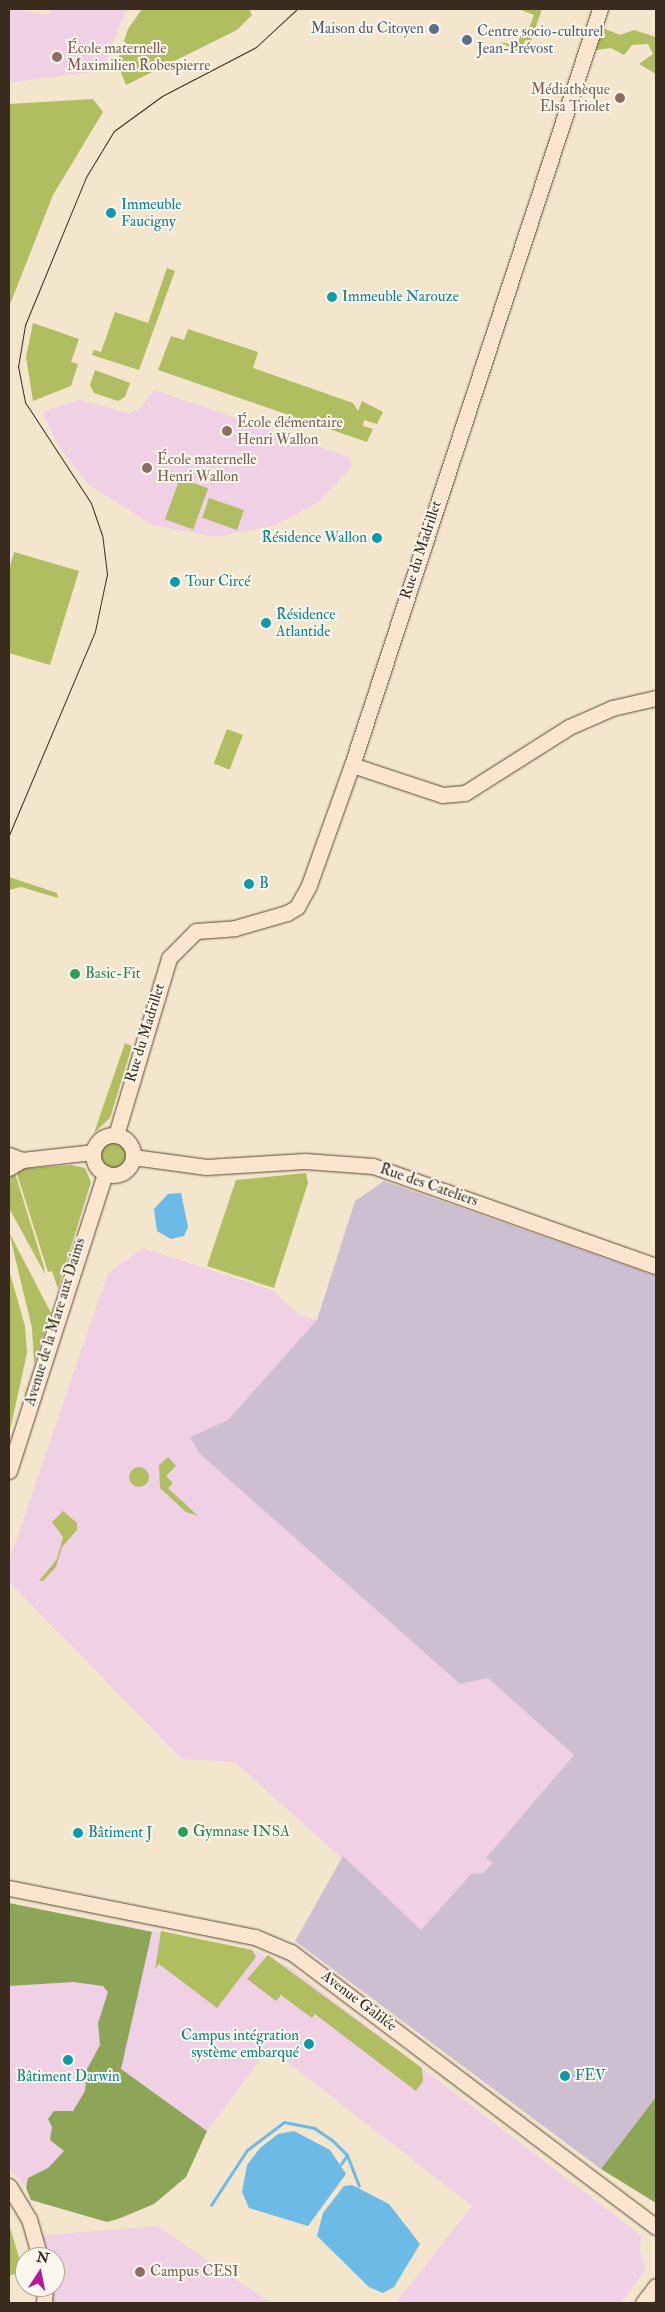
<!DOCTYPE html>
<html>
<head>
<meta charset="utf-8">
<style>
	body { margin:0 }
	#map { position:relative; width:665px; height:2312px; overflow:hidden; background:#f3e6cc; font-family:"IM FELL Double Pica",serif }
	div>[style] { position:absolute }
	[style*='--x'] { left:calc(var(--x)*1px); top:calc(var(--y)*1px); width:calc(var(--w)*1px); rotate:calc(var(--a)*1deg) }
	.built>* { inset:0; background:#f0d0e5 }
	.industrial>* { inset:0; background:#cebed2 }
	.green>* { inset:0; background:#b0be61; transform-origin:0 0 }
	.round { border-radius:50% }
	.forest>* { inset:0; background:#8ca557 }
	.water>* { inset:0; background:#6cbae6 }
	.stream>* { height:3px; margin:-1.5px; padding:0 1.5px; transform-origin:1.5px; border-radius:1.5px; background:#6cbae6 }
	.roads { filter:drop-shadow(0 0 1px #574638) drop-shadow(0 0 1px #574638) }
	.secondary>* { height:15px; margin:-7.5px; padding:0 7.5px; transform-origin:7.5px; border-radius:7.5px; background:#fce5cf }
	.secondary>.ring { margin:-7.5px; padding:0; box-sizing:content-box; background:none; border:15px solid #fce5cf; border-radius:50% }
	.tram>* { height:1px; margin:-0.5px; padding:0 0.5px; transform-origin:0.5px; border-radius:0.5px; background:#3b2a1e }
	.dots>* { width:14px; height:14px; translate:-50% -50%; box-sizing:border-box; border:2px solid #fbf7ec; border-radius:50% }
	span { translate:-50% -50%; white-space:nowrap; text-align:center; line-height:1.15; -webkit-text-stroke:4px #fbf7ec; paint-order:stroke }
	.service-label { font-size:15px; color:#4e5e75 }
	.right { translate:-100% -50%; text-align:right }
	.left { translate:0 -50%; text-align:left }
	.education-label { font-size:15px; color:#785e54 }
	.culture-label { font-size:15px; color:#0d838f }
	.street-label { font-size:15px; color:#3b2a1e }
	.leisure-label { font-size:15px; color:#27864d }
	.frame { position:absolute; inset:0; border:10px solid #3b2a1e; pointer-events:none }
	.north { position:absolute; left:15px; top:2247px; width:50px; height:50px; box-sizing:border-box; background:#fbf7ec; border:1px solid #aea59a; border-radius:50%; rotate:11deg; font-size:14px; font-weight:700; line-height:20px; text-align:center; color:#3b2a1e }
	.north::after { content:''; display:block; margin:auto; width:18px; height:22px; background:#b5179e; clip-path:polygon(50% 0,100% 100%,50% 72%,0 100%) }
</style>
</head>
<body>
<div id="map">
	<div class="built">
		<i style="clip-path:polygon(15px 9px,49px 15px,51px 9px,126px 9px,102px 71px,13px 82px,9px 81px,9px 10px)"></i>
		<i style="clip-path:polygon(154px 390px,349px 457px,351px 467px,320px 501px,276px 525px,216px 537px,152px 525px,89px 485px,59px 447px,43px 415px,46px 410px,80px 400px,128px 413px,139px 409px)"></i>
		<i style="clip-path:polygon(143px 1248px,272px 1290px,299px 1315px,317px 1320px,228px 1420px,190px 1437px,199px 1453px,460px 1684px,488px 1678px,574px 1755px,486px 1858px,494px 1863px,483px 1873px,471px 1874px,421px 1930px,235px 1762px,182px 1759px,9px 1582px,9px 1561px,108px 1273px)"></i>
		<i style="clip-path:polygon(9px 1904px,253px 1950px,291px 1968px,642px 2236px,639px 2249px,646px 2269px,621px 2303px,396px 2303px,472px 2206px,269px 2048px,207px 2131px,86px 2203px,23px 2184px,9px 2168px)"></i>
		<i style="clip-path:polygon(157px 2226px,271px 2303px,44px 2303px,45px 2287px,55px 2287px,55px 2257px,40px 2257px,35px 2236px)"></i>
	</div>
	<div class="industrial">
		<i style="clip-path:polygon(384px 1181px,656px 1276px,656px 2097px,601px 2169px,295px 1941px,343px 1856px,421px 1930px,471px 1874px,483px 1873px,493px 1863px,486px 1858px,574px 1755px,488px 1678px,460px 1684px,199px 1453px,190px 1437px,228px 1420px,317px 1320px,355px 1201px)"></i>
	</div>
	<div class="green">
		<i style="clip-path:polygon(142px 9px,249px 9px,252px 15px,237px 30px,126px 85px,117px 63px,128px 29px)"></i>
		<i style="clip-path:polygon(519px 9px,542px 9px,531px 41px,525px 40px,521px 53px,500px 42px,517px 45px,523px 29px,528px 31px,534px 15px)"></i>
		<i style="clip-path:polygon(603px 28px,620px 35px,634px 30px,656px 37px,656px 74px,639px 64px,653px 54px,648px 44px,632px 45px,624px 55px,611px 48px,596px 50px)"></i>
		<i style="clip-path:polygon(93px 99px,103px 112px,53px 195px,9px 307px,9px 104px)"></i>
		<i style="clip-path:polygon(167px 268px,175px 271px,139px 370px,92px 355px,94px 350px,101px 352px,115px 312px,148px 323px)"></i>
		<i style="clip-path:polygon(33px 323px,79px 339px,71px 362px,78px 364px,71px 386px,33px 401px,26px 357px)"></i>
		<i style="clip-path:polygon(188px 329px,258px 352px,253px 368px,353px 403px,358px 411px,362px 401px,383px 412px,377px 424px,364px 420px,363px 426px,373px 429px,367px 442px,158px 370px,171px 336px,184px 340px)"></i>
		<i style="clip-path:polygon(95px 370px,130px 383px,125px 397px,118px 401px,94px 393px,90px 385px)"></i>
		<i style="left:180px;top:478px;width:30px;height:44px;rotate:20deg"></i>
		<i style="left:209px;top:498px;width:37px;height:21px;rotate:19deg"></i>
		<i style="clip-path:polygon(14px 552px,79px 571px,50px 665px,9px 653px,9px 570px)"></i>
		<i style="left:227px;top:729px;width:17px;height:37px;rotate:21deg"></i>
		<i style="clip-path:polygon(9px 877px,57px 893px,58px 898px,21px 887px,9px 890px)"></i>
		<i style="clip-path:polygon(125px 1043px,132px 1046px,110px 1118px,94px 1133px)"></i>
		<i class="round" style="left:98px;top:1141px;width:28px;height:28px"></i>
		<i style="clip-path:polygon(71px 1165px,85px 1168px,91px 1182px,58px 1289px,52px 1271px,48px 1272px,17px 1174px,19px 1169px)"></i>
		<i style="clip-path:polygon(14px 1170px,44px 1267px,45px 1274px,9px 1208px,9px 1174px)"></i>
		<i style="clip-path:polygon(306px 1173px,308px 1183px,274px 1288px,207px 1266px,236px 1180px)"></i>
		<i style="clip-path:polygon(9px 1232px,51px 1313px,34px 1364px,32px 1328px)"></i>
		<i style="clip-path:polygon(9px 1270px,25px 1326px,27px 1353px,9px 1435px)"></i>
		<i style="clip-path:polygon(168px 1457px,176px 1466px,166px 1476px,173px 1483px,168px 1488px,198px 1516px,186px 1512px,160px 1488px,159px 1465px)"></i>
		<i class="round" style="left:129px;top:1467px;width:20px;height:20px"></i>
		<i style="clip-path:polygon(63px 1511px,77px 1523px,77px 1530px,62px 1547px,56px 1567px,43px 1581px,39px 1581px,57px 1559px,63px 1537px,52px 1522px)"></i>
		<i style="clip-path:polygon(161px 1931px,252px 1950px,256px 1957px,217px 2008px,159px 1964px,155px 1969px)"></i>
		<i style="clip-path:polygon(268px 1955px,422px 2068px,423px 2081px,416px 2091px,315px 2014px,312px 2018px,281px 1995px,276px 2001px,247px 1979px)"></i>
		<i style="clip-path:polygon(9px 2224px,23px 2271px,9px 2276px)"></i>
	</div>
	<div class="forest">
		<i style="clip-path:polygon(9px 1903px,152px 1932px,121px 2069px,207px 2131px,186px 2177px,154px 2204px,118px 2219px,107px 2222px,31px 2200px,26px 2188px,28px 2178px,48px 2168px,64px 2151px,50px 2140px,52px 2127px,48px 2119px,54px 2111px,73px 2111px,85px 2091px,87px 2069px,100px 2045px,98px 2023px,108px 1992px,103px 1986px,73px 1982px,9px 1986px)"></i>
		<i style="clip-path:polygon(656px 2097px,656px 2203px,601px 2169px)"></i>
	</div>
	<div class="water">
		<i style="clip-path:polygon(181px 1193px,188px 1227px,184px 1236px,171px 1239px,157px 1231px,154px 1209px,168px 1194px)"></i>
		<i style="clip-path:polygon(294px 2131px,330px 2150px,346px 2174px,308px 2226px,249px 2208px,242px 2192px,247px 2165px,260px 2148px,278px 2134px)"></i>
		<i style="clip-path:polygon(352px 2185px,389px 2204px,420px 2244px,394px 2287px,383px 2293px,369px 2287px,317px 2236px,323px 2213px,344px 2186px)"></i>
	</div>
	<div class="stream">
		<i style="--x:341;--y:2164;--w:11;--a:-56"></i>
		<i style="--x:211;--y:2205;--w:66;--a:-56.8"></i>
		<i style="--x:247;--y:2150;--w:46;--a:-37.1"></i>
		<i style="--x:284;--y:2122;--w:31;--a:11"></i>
		<i style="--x:314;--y:2128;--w:22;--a:34"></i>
		<i style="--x:332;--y:2140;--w:21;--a:45"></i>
		<i style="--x:347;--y:2155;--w:33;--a:69"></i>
	</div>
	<div class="roads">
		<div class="secondary">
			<i style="--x:352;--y:765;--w:95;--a:18.4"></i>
			<i style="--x:442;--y:795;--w:23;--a:-5"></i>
			<i style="--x:465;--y:793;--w:123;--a:-32.4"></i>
			<i style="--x:569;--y:727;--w:47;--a:-23.8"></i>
			<i style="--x:612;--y:708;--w:45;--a:-12.8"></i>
			<i style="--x:116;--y:1135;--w:185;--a:-73.3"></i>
			<i style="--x:169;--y:958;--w:38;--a:-45"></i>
			<i style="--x:196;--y:931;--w:39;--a:-4"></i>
			<i style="--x:235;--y:928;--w:54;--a:-16.1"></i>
			<i style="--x:287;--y:913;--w:12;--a:-31"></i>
			<i style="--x:297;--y:907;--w:25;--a:-61"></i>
			<i style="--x:309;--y:885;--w:127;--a:-70.3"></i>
			<i style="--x:352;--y:765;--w:796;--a:-71.84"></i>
			<i class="ring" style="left:93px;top:1135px;width:25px;height:25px"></i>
			<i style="--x:9;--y:1155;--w:14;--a:21"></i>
			<i style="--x:133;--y:1157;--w:74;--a:7.8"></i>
			<i style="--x:206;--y:1167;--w:99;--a:-3.5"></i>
			<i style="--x:305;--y:1161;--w:68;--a:4.2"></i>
			<i style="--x:373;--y:1166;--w:300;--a:19.5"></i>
			<i style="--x:9;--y:1168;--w:15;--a:-32"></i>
			<i style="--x:22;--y:1160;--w:71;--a:-6.4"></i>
			<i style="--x:9;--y:1471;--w:313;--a:-72.1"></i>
			<i style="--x:9;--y:1888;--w:251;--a:11.3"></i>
			<i style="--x:255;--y:1937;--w:39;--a:23"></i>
			<i style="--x:291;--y:1952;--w:457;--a:37"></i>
			<i style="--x:9;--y:2186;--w:39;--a:59"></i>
			<i style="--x:29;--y:2219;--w:40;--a:74"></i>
			<i style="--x:44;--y:2303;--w:16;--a:-86"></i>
			<i style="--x:643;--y:2303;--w:21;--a:-53"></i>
		</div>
	</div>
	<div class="tram">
		<i style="--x:9;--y:835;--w:221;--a:-67.1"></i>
		<i style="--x:95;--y:631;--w:58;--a:-78.1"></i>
		<i style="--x:107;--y:574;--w:39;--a:-97"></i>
		<i style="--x:102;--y:535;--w:34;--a:-109"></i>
		<i style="--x:91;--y:503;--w:121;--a:-123.2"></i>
		<i style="--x:25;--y:402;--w:36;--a:-101"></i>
		<i style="--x:18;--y:367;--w:43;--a:-80.5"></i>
		<i style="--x:25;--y:325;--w:160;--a:-67.6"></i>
		<i style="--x:86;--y:177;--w:54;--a:-58.7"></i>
		<i style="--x:114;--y:131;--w:59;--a:-36.1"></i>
		<i style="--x:162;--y:96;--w:106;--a:-27.5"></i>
		<i style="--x:256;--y:47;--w:56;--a:-42.8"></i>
	</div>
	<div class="dots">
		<i style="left:434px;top:29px;background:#5c6f8a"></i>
		<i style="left:467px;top:40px;background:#5c6f8a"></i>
		<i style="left:57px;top:57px;background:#8d6e63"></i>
		<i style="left:620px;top:98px;background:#8d6e63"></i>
		<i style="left:111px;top:213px;background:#0f9aa8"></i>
		<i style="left:332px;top:297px;background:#0f9aa8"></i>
		<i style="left:227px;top:431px;background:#8d6e63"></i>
		<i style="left:147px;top:468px;background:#8d6e63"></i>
		<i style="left:377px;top:538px;background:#0f9aa8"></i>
		<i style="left:175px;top:582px;background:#0f9aa8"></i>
		<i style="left:266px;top:623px;background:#0f9aa8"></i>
		<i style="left:249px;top:884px;background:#0f9aa8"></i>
		<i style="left:75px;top:974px;background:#2e9e5b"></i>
		<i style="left:183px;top:1832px;background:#2e9e5b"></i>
		<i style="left:78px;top:1833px;background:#0f9aa8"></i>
		<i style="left:309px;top:2044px;background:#0f9aa8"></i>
		<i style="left:68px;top:2060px;background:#0f9aa8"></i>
		<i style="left:565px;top:2076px;background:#0f9aa8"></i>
		<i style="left:140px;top:2272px;background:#8d6e63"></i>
	</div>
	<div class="service-label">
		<span class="right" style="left:424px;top:29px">Maison du Citoyen</span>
		<span class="left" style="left:477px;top:40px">Centre socio-culturel<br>Jean-Prévost</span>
	</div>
	<div class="education-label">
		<span class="left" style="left:67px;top:57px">École maternelle<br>Maximilien Robespierre</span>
		<span class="right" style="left:610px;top:98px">Médiathèque<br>Elsa Triolet</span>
		<span class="left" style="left:237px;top:431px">École élémentaire<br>Henri Wallon</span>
		<span class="left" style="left:157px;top:468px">École maternelle<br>Henri Wallon</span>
		<span class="left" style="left:150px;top:2272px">Campus CESI</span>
	</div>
	<div class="culture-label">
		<span class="left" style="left:121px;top:213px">Immeuble<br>Faucigny</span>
		<span class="left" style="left:342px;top:297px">Immeuble Narouze</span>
		<span class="right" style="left:367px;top:538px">Résidence Wallon</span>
		<span class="left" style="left:185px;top:582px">Tour Circé</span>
		<span class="left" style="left:276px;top:623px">Résidence<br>Atlantide</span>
		<span class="left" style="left:259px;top:884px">B</span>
		<span class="left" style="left:88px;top:1833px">Bâtiment J</span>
		<span class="right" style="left:299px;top:2044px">Campus intégration<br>système embarqué</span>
		<span class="left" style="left:575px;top:2076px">FEV</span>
		<span style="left:68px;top:2077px">Bâtiment Darwin</span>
	</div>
	<div class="street-label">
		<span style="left:421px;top:550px;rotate:-72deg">Rue du Madrillet</span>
		<span style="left:145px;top:1033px;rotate:-73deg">Rue du Madrillet</span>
		<span style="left:429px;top:1185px;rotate:19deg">Rue des Cateliers</span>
		<span style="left:55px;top:1322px;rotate:-73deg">Avenue de la Mare aux Daims</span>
		<span style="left:359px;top:2001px;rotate:37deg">Avenue Galilée</span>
	</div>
	<div class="leisure-label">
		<span class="left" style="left:85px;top:974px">Basic-Fit</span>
		<span class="left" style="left:193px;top:1832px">Gymnase INSA</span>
	</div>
	<div class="frame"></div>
	<div class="north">N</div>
</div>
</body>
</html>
